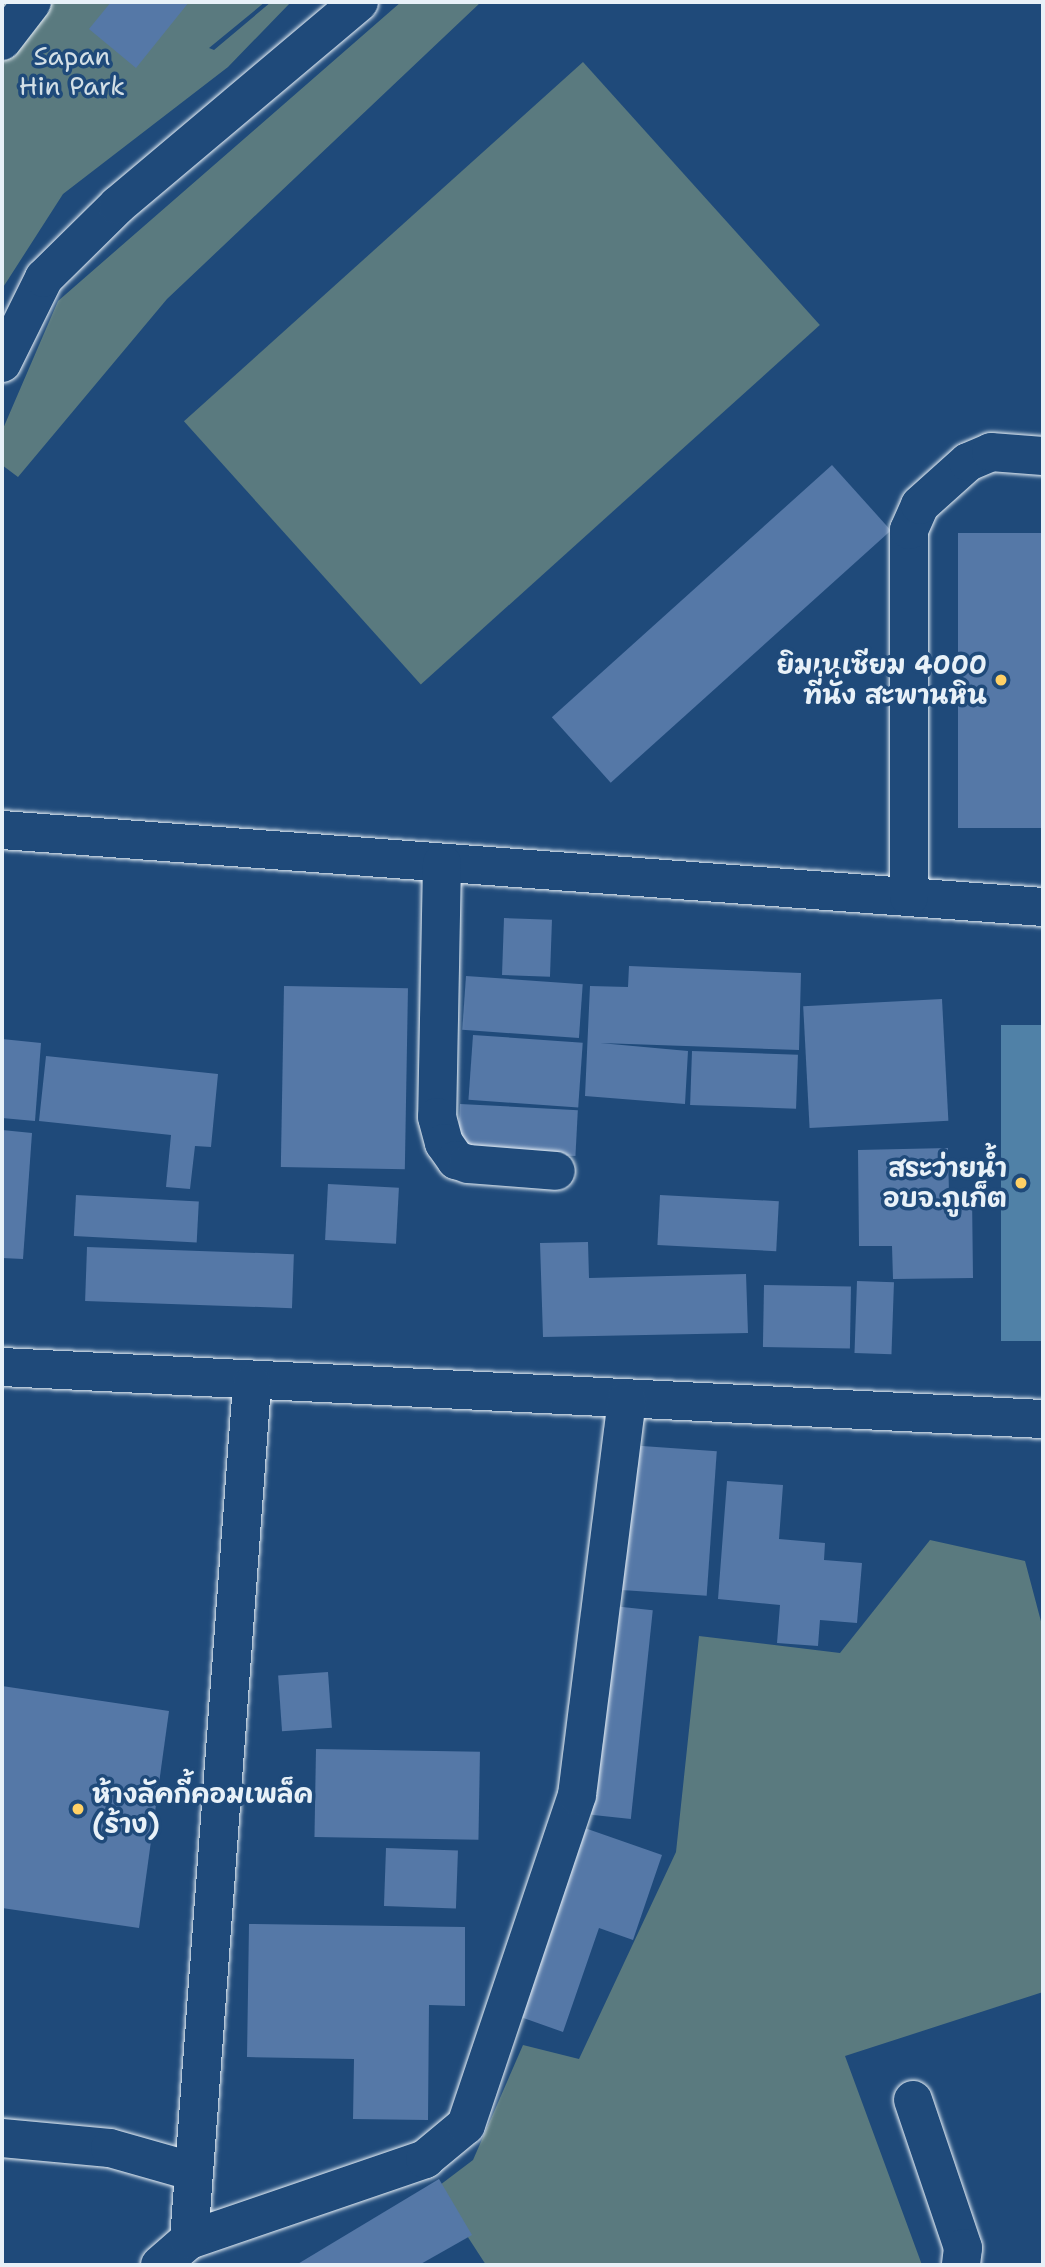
<!DOCTYPE html>
<html>
<head>
<meta charset="utf-8">
<style>
	body { margin:0 }
	#map { position:relative; width:1045px; height:2267px; overflow:hidden; background:#1f4a7a; font-family:"Shantell Sans","Playpen Sans Thai",sans-serif }
	div>[style] { position:absolute }
	[style*='--x'] { left:calc(var(--x)*1px); top:calc(var(--y)*1px); width:calc(var(--w)*1px); rotate:calc(var(--a)*1deg) }
	.green>* { inset:0; background:#5a7a7f; transform-origin:0 0 }
	.water>* { inset:0; background:#5081a7; transform-origin:0 0 }
	.building>* { inset:0; background:#5578a7; transform-origin:0 0 }
	.roads { filter:drop-shadow(0 0 2px #e8f1f8) drop-shadow(0 0 2px #e8f1f8) }
	.minor>* { height:38px; margin:-19px; padding:0 19px; transform-origin:19px; border-radius:19px; background:#1f4a7a }
	.dots>* { width:19px; height:19px; translate:-50% -50%; box-sizing:border-box; border:4px solid #1f4a7a; border-radius:50% }
	span { translate:-50% -50%; white-space:nowrap; text-align:center; line-height:1.15; -webkit-text-stroke:7px #1f4a7a; paint-order:stroke }
	.park-label { font-size:26px; color:#d3dfe6 }
	.poi-label { font-size:26px; color:#e8f1f8; font-weight:700 }
	.right { translate:-100% -50%; text-align:right }
	.left { translate:0 -50%; text-align:left }
	.frame { position:absolute; inset:0; border:4px solid #e8f1f8; pointer-events:none }
</style>
</head>
<body>
<div id="map">
	<div class="green">
		<i style="clip-path:polygon(2px 2px,265px 2px,209px 48px,214px 50px,271px 2px,291px 2px,228px 67px,63px 194px,2px 289px)"></i>
		<i style="clip-path:polygon(401px 2px,481px 2px,167px 299px,18px 477px,2px 465px,2px 431px,58px 301px)"></i>
		<i style="left:583px;top:62px;width:354px;height:537px;rotate:48deg"></i>
		<i style="clip-path:polygon(930px 1540px,1025px 1561px,1043px 1629px,1043px 1992px,845px 2056px,922px 2265px,486px 2265px,436px 2188px,473px 2160px,523px 2045px,579px 2059px,676px 1852px,699px 1636px,840px 1653px)"></i>
	</div>
	<div class="water">
		<i style="left:1001px;top:1025px;width:42px;height:316px"></i>
	</div>
	<div class="building">
		<i style="clip-path:polygon(111px 2px,189px 2px,136px 68px,89px 29px)"></i>
		<i style="left:832px;top:465px;width:88px;height:377px;rotate:48deg"></i>
		<i style="left:958px;top:533px;width:85px;height:295px"></i>
		<i style="left:504px;top:918px;width:48px;height:57px;rotate:2deg"></i>
		<i style="clip-path:polygon(629px 966px,801px 973px,799px 1050px,600px 1043px,688px 1051px,685px 1104px,585px 1096px,590px 986px,628px 987px)"></i>
		<i style="left:466px;top:976px;width:117px;height:54px;rotate:4deg"></i>
		<i style="left:284px;top:986px;width:124px;height:181px;rotate:1deg"></i>
		<i style="left:942px;top:999px;width:122px;height:139px;rotate:87deg"></i>
		<i style="left:473px;top:1035px;width:110px;height:65px;rotate:4deg"></i>
		<i style="clip-path:polygon(2px 1039px,41px 1043px,35px 1121px,2px 1118px)"></i>
		<i style="left:692px;top:1051px;width:106px;height:54px;rotate:2deg"></i>
		<i style="clip-path:polygon(46px 1056px,218px 1074px,211px 1147px,195px 1146px,190px 1189px,166px 1187px,171px 1135px,39px 1121px)"></i>
		<i style="left:460px;top:1104px;width:118px;height:46px;rotate:3deg"></i>
		<i style="clip-path:polygon(2px 1130px,32px 1133px,23px 1259px,2px 1258px)"></i>
		<i style="clip-path:polygon(948px 1148px,949px 1194px,972px 1194px,973px 1278px,893px 1279px,892px 1246px,859px 1246px,858px 1150px)"></i>
		<i style="left:328px;top:1184px;width:71px;height:56px;rotate:3deg"></i>
		<i style="left:76px;top:1195px;width:123px;height:41px;rotate:3deg"></i>
		<i style="left:660px;top:1195px;width:119px;height:50px;rotate:3deg"></i>
		<i style="clip-path:polygon(588px 1242px,589px 1278px,746px 1274px,748px 1333px,543px 1337px,540px 1243px)"></i>
		<i style="left:87px;top:1247px;width:207px;height:54px;rotate:2deg"></i>
		<i style="left:857px;top:1281px;width:37px;height:72px;rotate:2deg"></i>
		<i style="left:764px;top:1285px;width:87px;height:62px;rotate:1deg"></i>
		<i style="left:628px;top:1445px;width:89px;height:145px;rotate:4deg"></i>
		<i style="clip-path:polygon(727px 1481px,783px 1485px,779px 1539px,825px 1543px,824px 1560px,862px 1563px,857px 1623px,820px 1620px,818px 1646px,777px 1643px,780px 1605px,718px 1599px)"></i>
		<i style="left:613px;top:1606px;width:40px;height:210px;rotate:6deg"></i>
		<i style="left:328px;top:1672px;width:56px;height:50px;rotate:86deg"></i>
		<i style="clip-path:polygon(2px 1686px,169px 1711px,139px 1928px,2px 1908px)"></i>
		<i style="left:316px;top:1749px;width:164px;height:88px;rotate:1deg"></i>
		<i style="clip-path:polygon(579px 1826px,662px 1855px,633px 1940px,599px 1928px,563px 2032px,515px 2015px)"></i>
		<i style="left:386px;top:1848px;width:72px;height:58px;rotate:2deg"></i>
		<i style="clip-path:polygon(249px 1924px,465px 1927px,465px 2006px,429px 2005px,428px 2120px,353px 2119px,354px 2059px,247px 2057px)"></i>
		<i style="clip-path:polygon(439px 2179px,472px 2235px,419px 2265px,296px 2265px)"></i>
	</div>
	<div class="roads">
		<div class="minor">
			<i style="--x:2;--y:41;--w:49;--a:-52.4"></i>
			<i style="--x:2;--y:363;--w:95;--a:-63.7"></i>
			<i style="--x:44;--y:278;--w:104;--a:-44.6"></i>
			<i style="--x:118;--y:205;--w:315;--a:-40.1"></i>
			<i style="--x:2;--y:830;--w:1044;--a:4.23"></i>
			<i style="--x:442;--y:863;--w:254;--a:91.1"></i>
			<i style="--x:437;--y:1117;--w:27;--a:75"></i>
			<i style="--x:444;--y:1143;--w:21;--a:55"></i>
			<i style="--x:456;--y:1160;--w:13;--a:18"></i>
			<i style="--x:468;--y:1164;--w:88;--a:4.5"></i>
			<i style="--x:909;--y:897;--w:367;--a:-90"></i>
			<i style="--x:909;--y:530;--w:27;--a:-66"></i>
			<i style="--x:920;--y:505;--w:64;--a:-41.9"></i>
			<i style="--x:968;--y:462;--w:25;--a:-23"></i>
			<i style="--x:991;--y:452;--w:52;--a:4.4"></i>
			<i style="--x:2;--y:1367;--w:1042;--a:2.86"></i>
			<i style="--x:913;--y:2100;--w:156;--a:71.3"></i>
			<i style="--x:963;--y:2248;--w:17;--a:97"></i>
			<i style="--x:2;--y:2138;--w:108;--a:5.3"></i>
			<i style="--x:110;--y:2148;--w:87;--a:15.9"></i>
			<i style="--x:189;--y:2240;--w:250;--a:-18.9"></i>
			<i style="--x:425;--y:2159;--w:53;--a:-39.7"></i>
			<i style="--x:466;--y:2125;--w:348;--a:-71.4"></i>
			<i style="--x:577;--y:1795;--w:398;--a:-82.8"></i>
			<i style="--x:160;--y:2265;--w:38;--a:-41"></i>
			<i style="--x:189;--y:2240;--w:858;--a:-85.79"></i>
		</div>
	</div>
	<div class="dots">
		<i style="left:1001px;top:680px;background:#ffd166"></i>
		<i style="left:1021px;top:1183px;background:#ffd166"></i>
		<i style="left:78px;top:1809px;background:#ffd166"></i>
	</div>
	<div class="park-label">
		<span style="left:72px;top:71px">Sapan<br>Hin Park</span>
	</div>
	<div class="poi-label">
		<span class="right" style="left:987px;top:680px">ยิมเนเซียม 4000<br>ที่นั่ง สะพานหิน</span>
		<span class="right" style="left:1007px;top:1183px">สระว่ายน้ำ<br>อบจ.ภูเก็ต</span>
		<span class="left" style="left:92px;top:1809px">ห้างลัคกี้คอมเพล็ค<br>(ร้าง)</span>
	</div>
	<div class="frame"></div>
</div>
</body>
</html>
